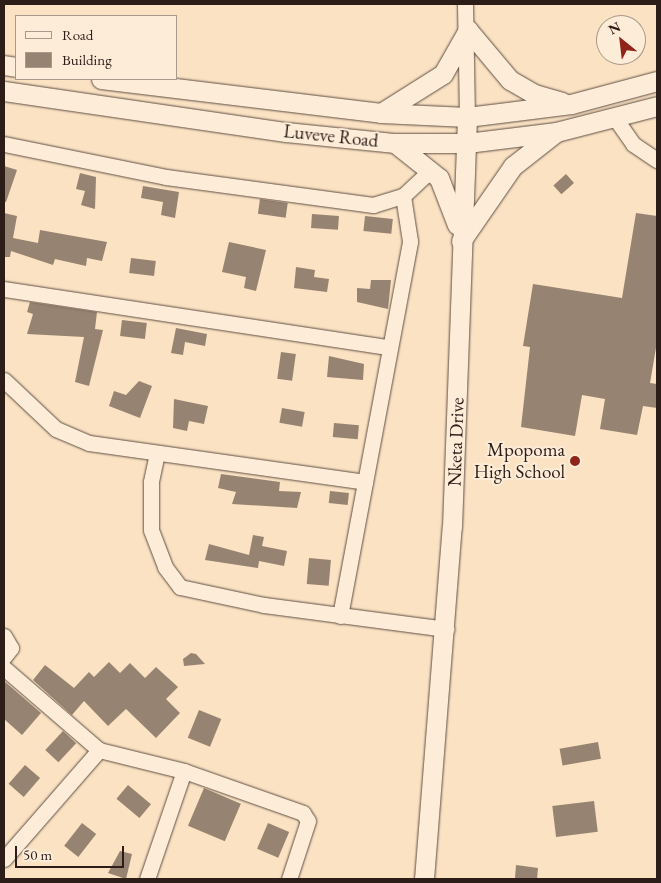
<!DOCTYPE html>
<html>
<head>
<meta charset="utf-8">
<style>
	body { margin:0 }
	#map { position:relative; width:661px; height:883px; overflow:hidden; background:#fae2c3; font-family:"EB Garamond",serif }
	div>[style] { position:absolute }
	[style*='--x'] { left:calc(var(--x)*1px); top:calc(var(--y)*1px); width:calc(var(--w)*1px); rotate:calc(var(--a)*1deg) }
	.building>* { inset:0; background:#978371; transform-origin:0 0 }
	.roads { filter:drop-shadow(0 0 1px #604e43) drop-shadow(0 0 1px #604e43) }
	.minor>* { height:15px; margin:-7.5px; padding:0 7.5px; transform-origin:7.5px; border-radius:7.5px; background:#fcecd8 }
	.tertiary>* { height:19px; margin:-9.5px; padding:0 9.5px; transform-origin:9.5px; border-radius:9.5px; background:#fcecd8 }
	.dots>* { width:14px; height:14px; translate:-50% -50%; box-sizing:border-box; border:2px solid #fcecd8; border-radius:50% }
	span { translate:-50% -50%; white-space:nowrap; text-align:center; line-height:1.15; -webkit-text-stroke:4px #fcecd8; paint-order:stroke }
	.street-label { font-size:19px; color:#2c1d18 }
	.poi-label { font-size:19px; color:#2c1d18 }
	.right { translate:-100% -50%; text-align:right }
	.frame { position:absolute; inset:0; border:5px solid #2c1d18; pointer-events:none }
	.legend { position:absolute; left:15px; top:15px; width:162px; height:65px; box-sizing:border-box; background:#fcecd8; border:1px solid #a9998b; margin:0; padding:6px 9px; list-style:none; font-size:15px; color:#2c1d18 }
	.legend li { display:flex; align-items:center; gap:10px; height:25px }
	.legend b { width:25px; border:1px solid #a9998b }
	.north { position:absolute; left:596px; top:15px; width:50px; height:50px; box-sizing:border-box; background:#fcecd8; border:1px solid #a9998b; border-radius:50%; rotate:331deg; font-size:14px; font-weight:700; line-height:20px; text-align:center; color:#2c1d18 }
	.north::after { content:''; display:block; margin:auto; width:18px; height:22px; background:#8f2418; clip-path:polygon(50% 0,100% 100%,50% 72%,0 100%) }
	.scale { position:absolute; left:15px; top:846px; width:109px; height:22px; box-sizing:border-box; border:2px solid #2c1d18; border-top:0; padding-left:6px; font-size:15px; line-height:18px; white-space:nowrap; color:#2c1d18; -webkit-text-stroke:4px #fcecd8; paint-order:stroke }
</style>
</head>
<body>
<div id="map">
	<div class="building">
		<i style="clip-path:polygon(4px 166px,17px 170px,6px 202px,4px 202px)"></i>
		<i style="clip-path:polygon(80px 173px,96px 177px,95px 209px,81px 205px,85px 191px,76px 189px)"></i>
		<i style="left:566px;top:174px;width:12px;height:17px;rotate:48deg"></i>
		<i style="clip-path:polygon(143px 186px,179px 192px,175px 218px,161px 215px,163px 202px,141px 198px)"></i>
		<i style="left:260px;top:199px;width:28px;height:15px;rotate:8deg"></i>
		<i style="clip-path:polygon(4px 213px,17px 216px,13px 238px,38px 243px,40px 230px,107px 242px,102px 261px,87px 258px,86px 266px,55px 259px,53px 265px,11px 251px,10px 257px,4px 257px)"></i>
		<i style="clip-path:polygon(636px 213px,657px 216px,657px 342px,650px 383px,657px 384px,657px 408px,643px 406px,637px 435px,600px 429px,605px 399px,582px 395px,575px 436px,521px 427px,530px 347px,523px 346px,533px 284px,622px 298px)"></i>
		<i style="left:312px;top:214px;width:27px;height:14px;rotate:4deg"></i>
		<i style="left:365px;top:216px;width:28px;height:15px;rotate:6deg"></i>
		<i style="clip-path:polygon(229px 242px,266px 250px,256px 291px,244px 288px,246px 277px,222px 272px)"></i>
		<i style="left:131px;top:258px;width:25px;height:15px;rotate:7deg"></i>
		<i style="clip-path:polygon(296px 267px,315px 270px,314px 277px,329px 279px,327px 292px,294px 288px)"></i>
		<i style="clip-path:polygon(371px 280px,391px 280px,388px 309px,357px 302px,357px 288px,370px 289px)"></i>
		<i style="clip-path:polygon(30px 302px,97px 312px,95px 329px,103px 330px,89px 386px,75px 382px,84px 337px,27px 334px,33px 314px,27px 312px)"></i>
		<i style="left:122px;top:320px;width:25px;height:16px;rotate:7deg"></i>
		<i style="clip-path:polygon(176px 328px,207px 334px,205px 346px,185px 342px,183px 355px,171px 353px)"></i>
		<i style="left:281px;top:352px;width:15px;height:27px;rotate:8deg"></i>
		<i style="clip-path:polygon(329px 356px,364px 364px,363px 380px,327px 377px)"></i>
		<i style="clip-path:polygon(139px 381px,152px 386px,140px 418px,109px 406px,114px 391px,126px 395px)"></i>
		<i style="clip-path:polygon(174px 399px,208px 406px,204px 424px,189px 421px,187px 431px,173px 428px)"></i>
		<i style="left:282px;top:408px;width:23px;height:15px;rotate:10deg"></i>
		<i style="left:334px;top:423px;width:25px;height:14px;rotate:5deg"></i>
		<i style="clip-path:polygon(221px 474px,280px 482px,279px 491px,301px 492px,297px 508px,232px 504px,236px 492px,218px 488px)"></i>
		<i style="left:330px;top:491px;width:19px;height:12px;rotate:6deg"></i>
		<i style="clip-path:polygon(253px 535px,264px 537px,262px 546px,287px 551px,284px 566px,259px 561px,258px 568px,205px 560px,209px 544px,249px 555px)"></i>
		<i style="left:309px;top:558px;width:22px;height:26px;rotate:5deg"></i>
		<i style="clip-path:polygon(191px 653px,196px 654px,205px 664px,184px 666px,183px 659px)"></i>
		<i style="clip-path:polygon(109px 662px,120px 673px,130px 663px,145px 678px,156px 667px,178px 687px,166px 699px,180px 713px,156px 738px,126px 709px,108px 726px,84px 701px,72px 715px,33px 680px,45px 665px,74px 688px,89px 672px,94px 677px)"></i>
		<i style="clip-path:polygon(4px 681px,41px 713px,22px 735px,4px 719px)"></i>
		<i style="left:199px;top:710px;width:24px;height:30px;rotate:22deg"></i>
		<i style="left:63px;top:731px;width:18px;height:26px;rotate:43deg"></i>
		<i style="left:598px;top:742px;width:17px;height:39px;rotate:80deg"></i>
		<i style="left:25px;top:765px;width:20px;height:25px;rotate:41deg"></i>
		<i style="left:128px;top:785px;width:30px;height:18px;rotate:40deg"></i>
		<i style="left:204px;top:788px;width:40px;height:41px;rotate:23deg"></i>
		<i style="left:594px;top:801px;width:31px;height:42px;rotate:83deg"></i>
		<i style="left:82px;top:823px;width:18px;height:29px;rotate:38deg"></i>
		<i style="left:268px;top:823px;width:23px;height:28px;rotate:23deg"></i>
		<i style="clip-path:polygon(120px 851px,132px 854px,126px 879px,108px 873px)"></i>
		<i style="clip-path:polygon(516px 865px,538px 868px,537px 879px,515px 878px)"></i>
	</div>
	<div class="roads">
		<div class="minor">
			<i style="--x:465;--y:4;--w:113;--a:89"></i>
			<i style="--x:615;--y:118;--w:32;--a:55"></i>
			<i style="--x:633;--y:144;--w:29;--a:34"></i>
			<i style="--x:4;--y:144;--w:165;--a:11.5"></i>
			<i style="--x:166;--y:177;--w:209;--a:7.7"></i>
			<i style="--x:373;--y:205;--w:31;--a:-17"></i>
			<i style="--x:403;--y:196;--w:38;--a:-43"></i>
			<i style="--x:4;--y:289;--w:389;--a:8.6"></i>
			<i style="--x:4;--y:380;--w:71;--a:43.3"></i>
			<i style="--x:56;--y:429;--w:36;--a:23"></i>
			<i style="--x:89;--y:443;--w:279;--a:8"></i>
			<i style="--x:157;--y:453;--w:30;--a:102"></i>
			<i style="--x:151;--y:482;--w:48;--a:90"></i>
			<i style="--x:151;--y:530;--w:40;--a:69"></i>
			<i style="--x:165;--y:567;--w:25;--a:53"></i>
			<i style="--x:180;--y:587;--w:86;--a:12.1"></i>
			<i style="--x:264;--y:605;--w:184;--a:7.5"></i>
			<i style="--x:340;--y:616;--w:381;--a:-79.4"></i>
			<i style="--x:410;--y:241;--w:46;--a:-98.8"></i>
			<i style="--x:4;--y:636;--w:14;--a:60"></i>
			<i style="--x:11;--y:648;--w:11;--a:128"></i>
			<i style="--x:4;--y:668;--w:125;--a:40.8"></i>
			<i style="--x:99;--y:750;--w:88;--a:13.9"></i>
			<i style="--x:184;--y:771;--w:126;--a:19.4"></i>
			<i style="--x:303;--y:813;--w:9;--a:58"></i>
			<i style="--x:308;--y:821;--w:61;--a:108.1"></i>
			<i style="--x:4;--y:859;--w:145;--a:-48.9"></i>
			<i style="--x:147;--y:879;--w:114;--a:-71.1"></i>
		</div>
		<div class="tertiary">
			<i style="--x:4;--y:65;--w:12;--a:9"></i>
			<i style="--x:101;--y:79;--w:282;--a:6.9"></i>
			<i style="--x:381;--y:113;--w:86;--a:2.7"></i>
			<i style="--x:467;--y:117;--w:105;--a:-7.1"></i>
			<i style="--x:571;--y:104;--w:89;--a:-15"></i>
			<i style="--x:4;--y:91;--w:285;--a:8.3"></i>
			<i style="--x:286;--y:132;--w:110;--a:5.8"></i>
			<i style="--x:395;--y:143;--w:72;--a:0"></i>
			<i style="--x:467;--y:143;--w:90;--a:-7"></i>
			<i style="--x:556;--y:132;--w:104;--a:-14.4"></i>
			<i style="--x:381;--y:113;--w:73;--a:-32.2"></i>
			<i style="--x:443;--y:74;--w:51;--a:-60.4"></i>
			<i style="--x:468;--y:30;--w:65;--a:50"></i>
			<i style="--x:510;--y:80;--w:28;--a:30"></i>
			<i style="--x:534;--y:94;--w:29;--a:16"></i>
			<i style="--x:395;--y:143;--w:56;--a:38.5"></i>
			<i style="--x:439;--y:178;--w:50;--a:69"></i>
			<i style="--x:461;--y:241;--w:91;--a:-55.3"></i>
			<i style="--x:513;--y:166;--w:53;--a:-38.2"></i>
			<i style="--x:424;--y:879;--w:353;--a:-85.5"></i>
			<i style="--x:452;--y:527;--w:410;--a:-87.9"></i>
		</div>
	</div>
	<div class="dots">
		<i style="left:575px;top:461px;background:#8f2418"></i>
	</div>
	<div class="street-label">
		<span style="left:331px;top:136px;rotate:6deg">Luveve Road</span>
		<span style="left:456px;top:442px;rotate:-88deg">Nketa Drive</span>
	</div>
	<div class="poi-label">
		<span class="right" style="left:565px;top:461px">Mpopoma<br>High School</span>
	</div>
	<div class="frame"></div>
	<ul class="legend">
	<li><b style="height:6px;background:#fcecd8"></b>Road</li>
	<li><b style="height:14px;background:#978371"></b>Building</li>
	</ul>
	<div class="north">N</div>
	<div class="scale">50 m</div>
</div>
</body>
</html>
